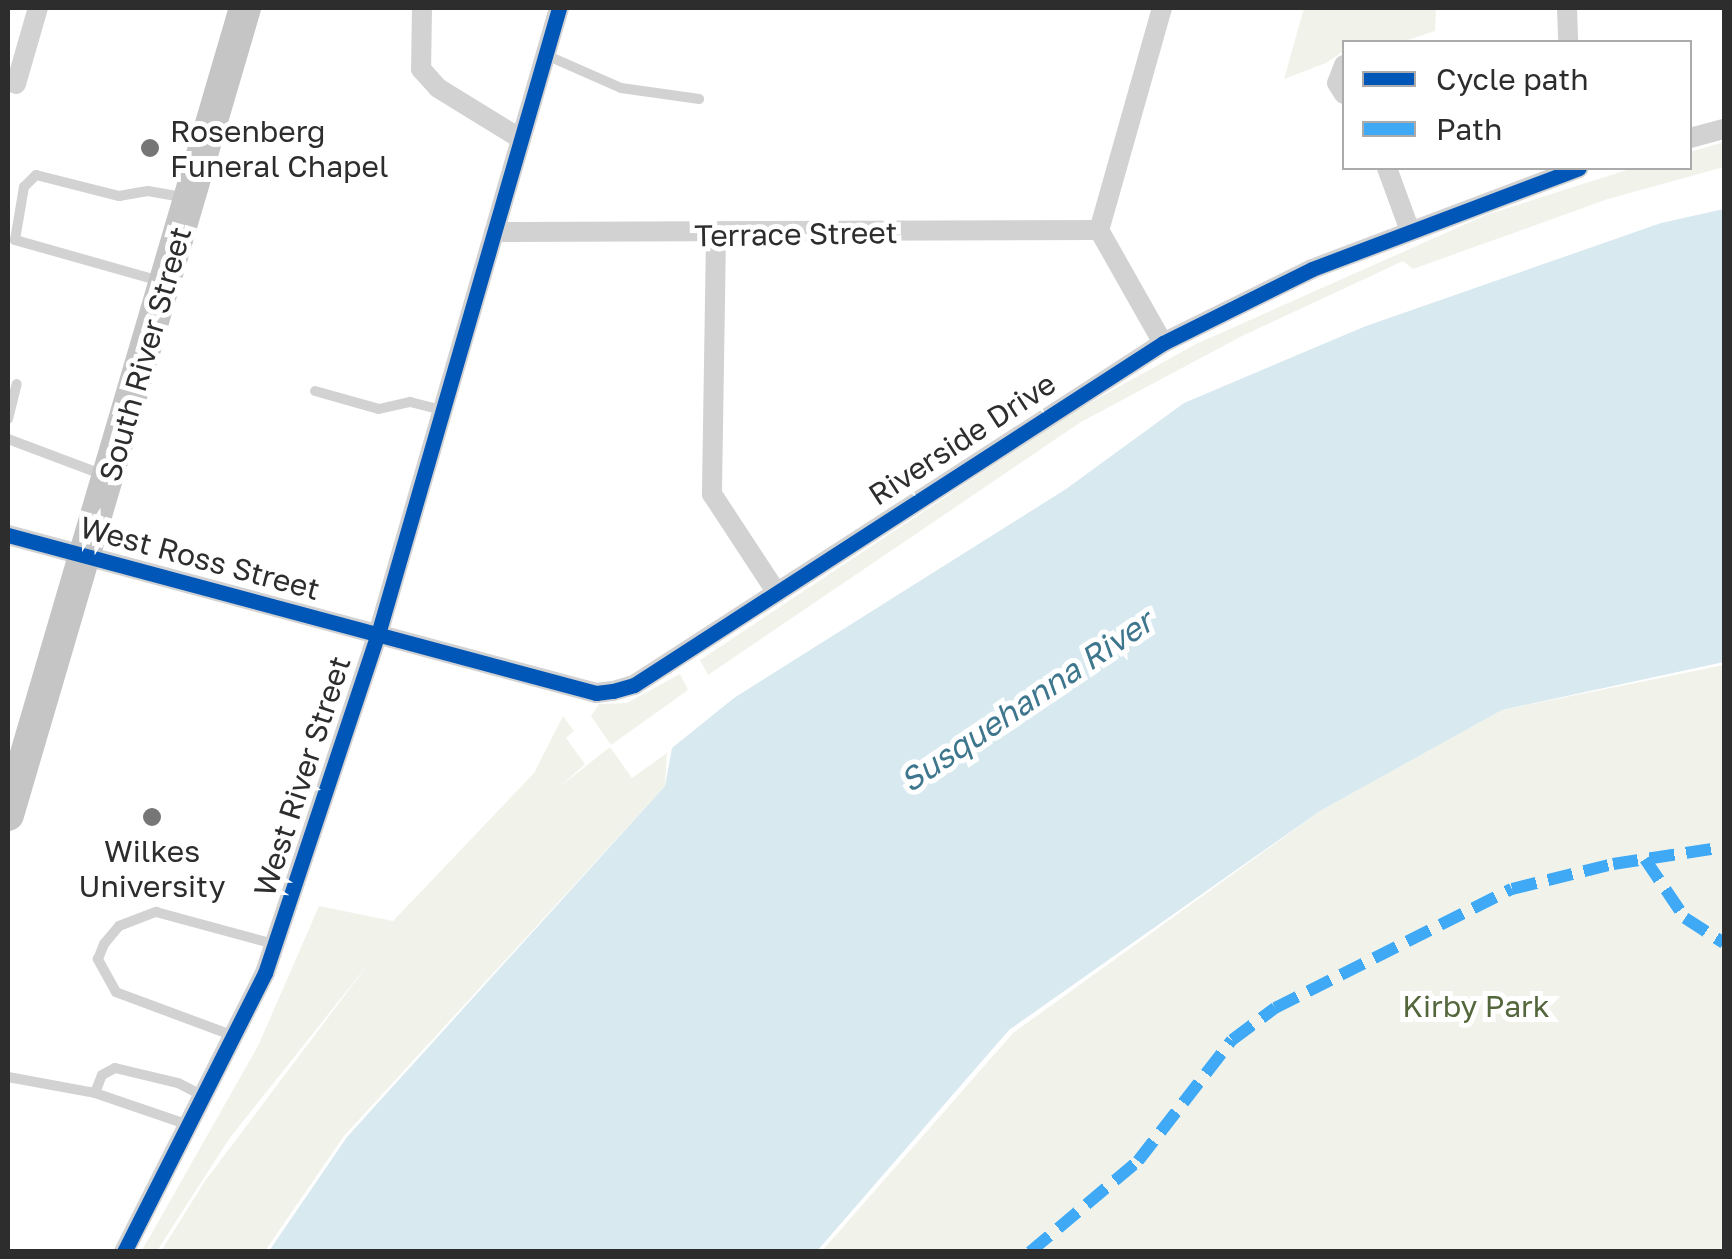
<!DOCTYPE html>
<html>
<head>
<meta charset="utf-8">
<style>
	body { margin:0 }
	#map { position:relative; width:1732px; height:1259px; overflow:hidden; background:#fff; font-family:"Golos Text",sans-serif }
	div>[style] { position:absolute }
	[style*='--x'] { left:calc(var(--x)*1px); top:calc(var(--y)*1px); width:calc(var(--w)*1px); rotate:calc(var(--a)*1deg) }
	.green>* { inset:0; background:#f1f3eb }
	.water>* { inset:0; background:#d8e9f0 }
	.lane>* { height:10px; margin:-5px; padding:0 5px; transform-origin:5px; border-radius:5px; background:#d2d2d2 }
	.street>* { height:20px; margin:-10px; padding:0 10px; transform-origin:10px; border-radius:10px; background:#d2d2d2 }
	.primary>* { height:32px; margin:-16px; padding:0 16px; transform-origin:16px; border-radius:16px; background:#c5c5c5 }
	.quiet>* { height:12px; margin-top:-6px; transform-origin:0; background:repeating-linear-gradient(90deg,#3fa9f5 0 25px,transparent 0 37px) }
	.cycleway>* { height:15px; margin:-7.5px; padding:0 7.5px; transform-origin:7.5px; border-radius:7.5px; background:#0057b8 }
	.dots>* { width:28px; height:28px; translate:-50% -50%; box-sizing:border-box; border:5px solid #fff; border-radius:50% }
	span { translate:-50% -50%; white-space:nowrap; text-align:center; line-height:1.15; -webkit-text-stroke:10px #fff; paint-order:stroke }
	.poi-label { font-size:30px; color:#2d2d2d }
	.left { translate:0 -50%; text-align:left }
	.street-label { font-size:30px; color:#2d2d2d }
	.park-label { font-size:30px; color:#54673c }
	.water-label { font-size:32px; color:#3d768d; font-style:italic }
	.frame { position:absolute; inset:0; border:10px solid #2d2d2d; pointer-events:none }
	.legend { position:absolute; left:1342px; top:40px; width:350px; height:130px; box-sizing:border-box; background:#fff; border:2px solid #ababab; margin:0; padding:12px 18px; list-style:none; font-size:30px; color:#2d2d2d }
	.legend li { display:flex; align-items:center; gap:20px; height:50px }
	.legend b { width:50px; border:2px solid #ababab }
</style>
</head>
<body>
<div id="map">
	<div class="green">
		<i style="clip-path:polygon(1304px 8px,1436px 8px,1435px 31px,1402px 42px,1344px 42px,1344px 51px,1326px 63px,1284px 79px)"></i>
		<i style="clip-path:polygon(1724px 142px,1724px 167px,1608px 199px,1413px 269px,1403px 261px,1242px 336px,1081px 422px,708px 675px,700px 660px,1075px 411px,1196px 344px,1486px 215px,1633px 168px,1690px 168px,1690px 152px)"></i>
		<i style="clip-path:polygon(1724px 665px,1724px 1251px,821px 1252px,1013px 1033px,1320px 811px,1502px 710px)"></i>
		<i style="clip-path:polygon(680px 674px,688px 690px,611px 745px,591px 716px,599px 704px,627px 703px)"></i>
		<i style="clip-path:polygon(563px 716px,574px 731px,566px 738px,585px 764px,562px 785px,610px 747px,632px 778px,667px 753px,665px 786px,344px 1136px,265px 1251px,161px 1251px,205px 1181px,369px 963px,229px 1139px,157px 1251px,141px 1252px,258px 1046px,319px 906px,393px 921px,534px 773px)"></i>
	</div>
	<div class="water">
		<i style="clip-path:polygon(1724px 209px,1724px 662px,1502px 710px,1320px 811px,1009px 1030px,817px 1251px,269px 1251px,347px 1137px,665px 786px,672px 748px,734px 698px,1066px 489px,1184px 403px,1366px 326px,1661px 223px)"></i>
	</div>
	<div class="lane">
		<i style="--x:546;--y:55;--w:82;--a:23.7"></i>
		<i style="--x:621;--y:88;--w:79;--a:8"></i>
		<i style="--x:160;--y:281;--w:151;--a:-164.2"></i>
		<i style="--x:15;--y:240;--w:54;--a:-80.4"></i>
		<i style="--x:24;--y:187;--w:17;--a:-45"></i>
		<i style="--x:36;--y:175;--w:86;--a:14.2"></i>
		<i style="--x:119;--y:196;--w:29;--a:-10"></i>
		<i style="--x:148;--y:191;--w:39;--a:10"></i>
		<i style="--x:315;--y:391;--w:66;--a:15.7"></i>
		<i style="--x:379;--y:409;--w:32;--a:-13"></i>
		<i style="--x:410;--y:402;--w:33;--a:14"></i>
		<i style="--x:8;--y:419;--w:36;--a:-76"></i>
		<i style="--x:8;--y:439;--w:103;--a:20.6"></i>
		<i style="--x:234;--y:1036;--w:126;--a:-159.6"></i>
		<i style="--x:116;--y:992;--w:38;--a:-119"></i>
		<i style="--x:98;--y:959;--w:16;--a:-68"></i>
		<i style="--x:104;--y:944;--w:23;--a:-50"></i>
		<i style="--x:119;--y:926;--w:40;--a:-21"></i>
		<i style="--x:156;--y:912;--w:122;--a:15.2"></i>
		<i style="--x:8;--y:1077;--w:88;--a:10.4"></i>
		<i style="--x:95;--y:1093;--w:99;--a:18.8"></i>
		<i style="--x:95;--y:1093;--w:19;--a:-69"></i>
		<i style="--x:102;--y:1075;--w:15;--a:-28"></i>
		<i style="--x:115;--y:1068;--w:65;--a:13.4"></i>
		<i style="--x:178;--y:1083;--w:28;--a:27"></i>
	</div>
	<div class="street">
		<i style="--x:422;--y:8;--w:61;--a:90.9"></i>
		<i style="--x:421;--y:69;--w:25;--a:48"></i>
		<i style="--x:438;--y:88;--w:97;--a:31.6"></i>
		<i style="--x:1162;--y:8;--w:231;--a:105.8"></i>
		<i style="--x:1099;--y:230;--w:130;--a:60.5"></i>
		<i style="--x:1567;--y:8;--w:34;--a:88"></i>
		<i style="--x:1344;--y:65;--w:19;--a:111"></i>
		<i style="--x:1337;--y:83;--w:13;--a:58"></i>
		<i style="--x:16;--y:84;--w:79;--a:-73.9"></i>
		<i style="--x:1690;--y:138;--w:35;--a:-15"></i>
		<i style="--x:1387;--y:168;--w:64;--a:69.9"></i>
		<i style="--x:494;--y:232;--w:605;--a:-0.19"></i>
		<i style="--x:716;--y:236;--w:258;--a:90.9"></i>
		<i style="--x:712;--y:494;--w:118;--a:56.7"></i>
		<i style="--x:8;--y:535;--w:609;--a:15.04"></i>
		<i style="--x:596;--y:693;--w:17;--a:-7"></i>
		<i style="--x:613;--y:691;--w:22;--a:-16"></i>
		<i style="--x:634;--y:685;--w:630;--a:-32.88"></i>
		<i style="--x:1163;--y:343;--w:166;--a:-26.4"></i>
		<i style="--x:1312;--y:269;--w:285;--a:-20.7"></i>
		<i style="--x:124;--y:1252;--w:313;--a:-63.2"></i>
		<i style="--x:265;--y:973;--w:357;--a:-71.6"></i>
		<i style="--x:378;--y:634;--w:652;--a:-73.87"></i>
	</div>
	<div class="primary">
		<i style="--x:8;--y:815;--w:841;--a:-73.63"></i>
	</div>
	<div class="quiet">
		<i style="--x:1645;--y:859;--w:71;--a:55.9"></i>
		<i style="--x:1685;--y:918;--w:46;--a:32.7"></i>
		<i style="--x:1030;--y:1252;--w:141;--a:-40.1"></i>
		<i style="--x:1138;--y:1161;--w:153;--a:-52.2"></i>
		<i style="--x:1232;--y:1040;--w:54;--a:-36.7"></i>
		<i style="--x:1275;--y:1008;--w:265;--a:-26.7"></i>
		<i style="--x:1512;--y:889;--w:104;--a:-13.9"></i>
		<i style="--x:1613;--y:864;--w:112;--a:-8.7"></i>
	</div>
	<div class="cycleway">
		<i style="--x:8;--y:535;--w:609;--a:15.04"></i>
		<i style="--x:596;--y:693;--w:17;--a:-7"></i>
		<i style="--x:613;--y:691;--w:22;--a:-16"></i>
		<i style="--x:634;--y:685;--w:630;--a:-32.88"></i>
		<i style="--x:1163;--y:343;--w:166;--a:-26.4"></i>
		<i style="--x:1312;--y:269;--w:285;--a:-20.7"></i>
		<i style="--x:124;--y:1252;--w:313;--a:-63.2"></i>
		<i style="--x:265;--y:973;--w:357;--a:-71.6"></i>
		<i style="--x:378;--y:634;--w:652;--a:-73.87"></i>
	</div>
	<div class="dots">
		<i style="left:150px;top:148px;background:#767676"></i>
		<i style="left:152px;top:817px;background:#767676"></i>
	</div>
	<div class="poi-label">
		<span class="left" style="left:170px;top:148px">Rosenberg<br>Funeral Chapel</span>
		<span style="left:152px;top:868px">Wilkes<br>University</span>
	</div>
	<div class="street-label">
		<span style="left:796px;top:234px;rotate:-1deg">Terrace Street</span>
		<span style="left:145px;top:354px;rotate:-74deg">South River Street</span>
		<span style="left:962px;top:439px;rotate:-33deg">Riverside Drive</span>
		<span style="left:200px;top:558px;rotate:15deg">West Ross Street</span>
		<span style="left:302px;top:776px;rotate:-72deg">West River Street</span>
	</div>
	<div class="park-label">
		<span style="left:1476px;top:1006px">Kirby Park</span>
	</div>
	<div class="water-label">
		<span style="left:1026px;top:701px;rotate:-34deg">Susquehanna River</span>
	</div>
	<div class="frame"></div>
	<ul class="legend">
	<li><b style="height:12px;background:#0057b8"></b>Cycle path</li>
	<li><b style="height:12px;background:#3fa9f5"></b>Path</li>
	</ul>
</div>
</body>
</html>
